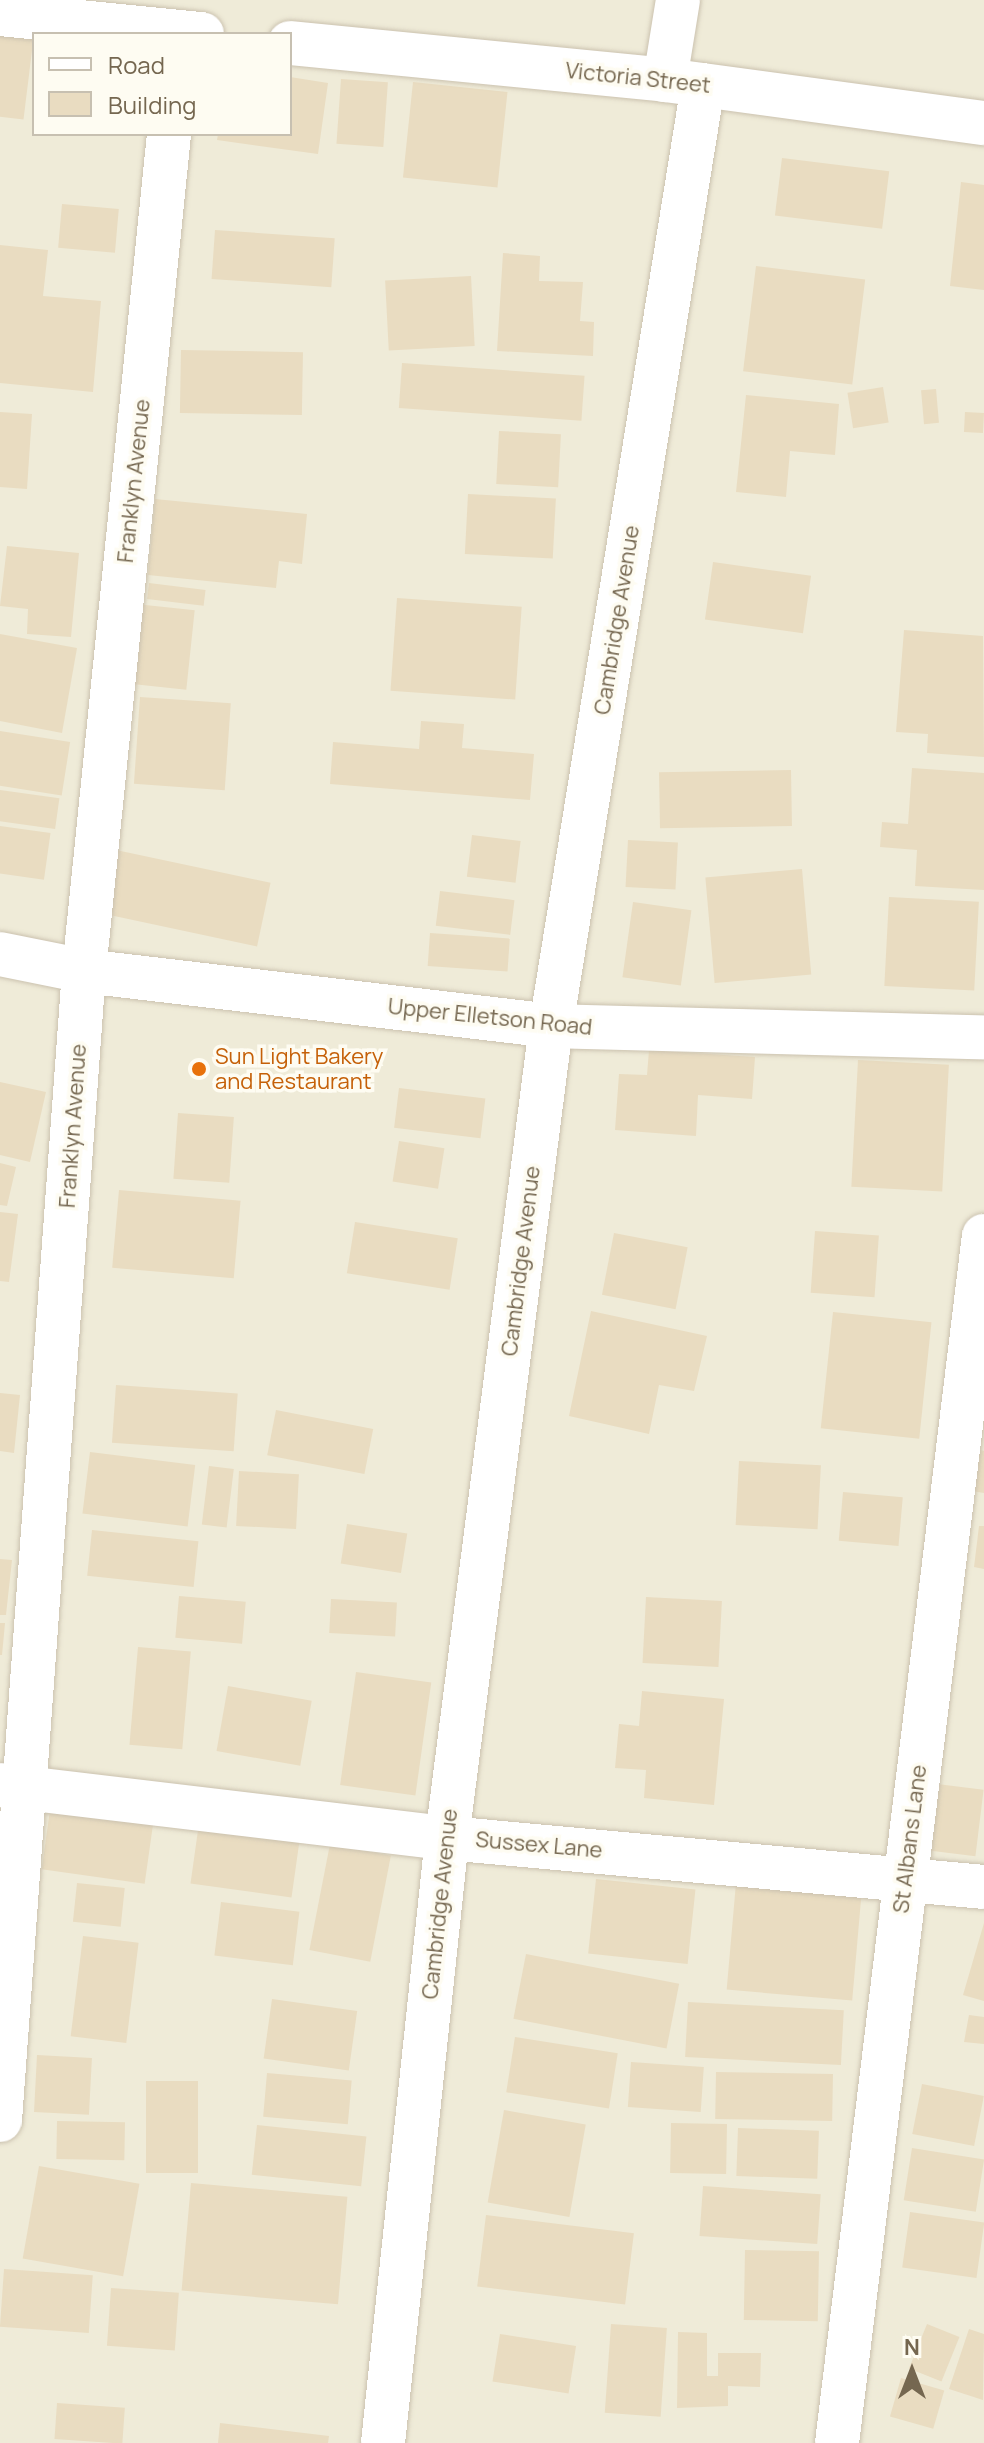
<!DOCTYPE html>
<html>
<head>
<meta charset="utf-8">
<style>
	body { margin:0 }
	#map { position:relative; width:984px; height:2443px; overflow:hidden; background:#fbf9ec; font-family:Manrope,sans-serif }
	div>[style] { position:absolute }
	[style*='--x'] { left:calc(var(--x)*1px); top:calc(var(--y)*1px); width:calc(var(--w)*1px); rotate:calc(var(--a)*1deg) }
	.residential>* { inset:0; background:#efebd8 }
	.building>* { inset:0; background:#e9dcc1; transform-origin:0 0 }
	.roads { filter:drop-shadow(0 0 2px #cbc2af) drop-shadow(0 0 2px #cbc2af) }
	.street>* { height:44px; margin:-22px; padding:0 22px; transform-origin:22px; border-radius:22px; background:#fff }
	.dots>* { width:22px; height:22px; translate:-50% -50%; box-sizing:border-box; border:4px solid #fefcf2; border-radius:50% }
	span { translate:-50% -50%; white-space:nowrap; text-align:center; line-height:1.15; -webkit-text-stroke:7px #fefcf2; paint-order:stroke }
	.street-label { font-size:22px; color:#756750 }
	.food-label { font-size:22px; color:#c56008 }
	.left { translate:0 -50%; text-align:left }
	.legend { position:absolute; left:32px; top:32px; width:260px; height:104px; box-sizing:border-box; background:#fefcf2; border:2px solid #c7c0b1; margin:0; padding:10px 14px; list-style:none; font-size:24px; color:#756750 }
	.legend li { display:flex; align-items:center; gap:16px; height:40px }
	.legend b { width:40px; border:2px solid #c7c0b1 }
	.north { position:absolute; left:872px; top:2331px; width:80px; height:80px; -webkit-text-stroke:6px #fefcf2; paint-order:stroke; rotate:0deg; font-size:22px; font-weight:700; line-height:32px; text-align:center; color:#756750 }
	.north::after { content:''; display:block; margin:auto; width:28px; height:36px; background:#756750; clip-path:polygon(50% 0,100% 100%,50% 72%,0 100%) }
</style>
</head>
<body>
<div id="map">
	<div class="residential">
		<i style="clip-path:polygon(evenodd,0 0,984px 0,984px 2443px,0 2443px,0 0,34px 34px,290px 34px,290px 134px,34px 134px,34px 34px)"></i>
	</div>
	<div class="building">
		<i style="left:0;top:32px;width:34px;height:84px;rotate:7deg"></i>
		<i style="clip-path:polygon(290px 77px,328px 83px,318px 154px,217px 140px,218px 134px,290px 134px)"></i>
		<i style="left:341px;top:79px;width:47px;height:65px;rotate:4deg"></i>
		<i style="left:413px;top:82px;width:95px;height:96px;rotate:6deg"></i>
		<i style="left:782px;top:158px;width:108px;height:58px;rotate:7deg"></i>
		<i style="clip-path:polygon(961px 182px,984px 185px,984px 290px,950px 286px)"></i>
		<i style="left:62px;top:204px;width:57px;height:44px;rotate:5deg"></i>
		<i style="left:215px;top:230px;width:120px;height:49px;rotate:4deg"></i>
		<i style="clip-path:polygon(0 245px,48px 250px,43px 296px,101px 301px,93px 392px,0 383px)"></i>
		<i style="clip-path:polygon(503px 253px,540px 256px,539px 281px,583px 282px,580px 321px,594px 322px,593px 356px,497px 351px)"></i>
		<i style="left:756px;top:266px;width:110px;height:106px;rotate:7deg"></i>
		<i style="left:471px;top:276px;width:70px;height:86px;rotate:87deg"></i>
		<i style="left:181px;top:350px;width:122px;height:63px;rotate:1deg"></i>
		<i style="left:402px;top:363px;width:183px;height:45px;rotate:4deg"></i>
		<i style="left:883px;top:387px;width:36px;height:36px;rotate:81deg"></i>
		<i style="left:936px;top:389px;width:34px;height:15px;rotate:85deg"></i>
		<i style="clip-path:polygon(746px 395px,839px 404px,835px 455px,790px 451px,786px 497px,736px 492px)"></i>
		<i style="clip-path:polygon(0 412px,32px 414px,27px 489px,0 487px)"></i>
		<i style="left:965px;top:412px;width:19px;height:20px;rotate:3deg"></i>
		<i style="left:499px;top:431px;width:62px;height:53px;rotate:3deg"></i>
		<i style="left:468px;top:494px;width:88px;height:60px;rotate:3deg"></i>
		<i style="clip-path:polygon(155px 499px,307px 514px,302px 564px,279px 561px,276px 588px,148px 575px)"></i>
		<i style="clip-path:polygon(7px 546px,79px 553px,71px 637px,27px 634px,28px 609px,0 606px)"></i>
		<i style="left:713px;top:562px;width:99px;height:58px;rotate:8deg"></i>
		<i style="left:149px;top:583px;width:57px;height:16px;rotate:7deg"></i>
		<i style="left:397px;top:598px;width:125px;height:93px;rotate:4deg"></i>
		<i style="left:136px;top:604px;width:59px;height:80px;rotate:6deg"></i>
		<i style="clip-path:polygon(904px 630px,983px 636px,984px 757px,927px 753px,928px 734px,896px 732px)"></i>
		<i style="clip-path:polygon(0 634px,77px 648px,62px 733px,0 721px)"></i>
		<i style="left:140px;top:697px;width:91px;height:87px;rotate:4deg"></i>
		<i style="clip-path:polygon(421px 721px,464px 724px,462px 748px,534px 754px,530px 800px,330px 784px,333px 742px,419px 749px)"></i>
		<i style="left:0;top:731px;width:71px;height:54px;rotate:9deg"></i>
		<i style="clip-path:polygon(912px 768px,984px 773px,984px 890px,915px 886px,917px 850px,880px 847px,882px 822px,908px 824px)"></i>
		<i style="left:791px;top:770px;width:56px;height:132px;rotate:89deg"></i>
		<i style="left:0;top:790px;width:60px;height:31px;rotate:8deg"></i>
		<i style="left:0;top:826px;width:51px;height:47px;rotate:8deg"></i>
		<i style="left:472px;top:835px;width:49px;height:42px;rotate:7deg"></i>
		<i style="left:628px;top:840px;width:50px;height:47px;rotate:3deg"></i>
		<i style="left:116px;top:850px;width:158px;height:65px;rotate:12deg"></i>
		<i style="left:802px;top:869px;width:106px;height:97px;rotate:85deg"></i>
		<i style="left:440px;top:891px;width:75px;height:35px;rotate:7deg"></i>
		<i style="left:889px;top:897px;width:90px;height:89px;rotate:3deg"></i>
		<i style="left:633px;top:902px;width:59px;height:76px;rotate:8deg"></i>
		<i style="left:430px;top:933px;width:80px;height:33px;rotate:4deg"></i>
		<i style="clip-path:polygon(649px 1050px,755px 1057px,752px 1099px,698px 1095px,696px 1136px,615px 1130px,619px 1074px,647px 1075px)"></i>
		<i style="left:858px;top:1060px;width:91px;height:127px;rotate:3deg"></i>
		<i style="clip-path:polygon(0 1082px,46px 1092px,30px 1162px,0 1155px)"></i>
		<i style="left:399px;top:1088px;width:87px;height:40px;rotate:7deg"></i>
		<i style="left:178px;top:1113px;width:56px;height:66px;rotate:4deg"></i>
		<i style="left:399px;top:1141px;width:46px;height:41px;rotate:9deg"></i>
		<i style="clip-path:polygon(0 1163px,16px 1167px,7px 1206px,0 1205px)"></i>
		<i style="left:119px;top:1190px;width:122px;height:78px;rotate:5deg"></i>
		<i style="clip-path:polygon(0 1212px,18px 1214px,9px 1282px,0 1281px)"></i>
		<i style="left:355px;top:1222px;width:104px;height:52px;rotate:9deg"></i>
		<i style="left:815px;top:1231px;width:64px;height:62px;rotate:4deg"></i>
		<i style="left:614px;top:1233px;width:75px;height:63px;rotate:11deg"></i>
		<i style="clip-path:polygon(591px 1311px,707px 1336px,694px 1391px,659px 1385px,649px 1434px,569px 1416px)"></i>
		<i style="left:833px;top:1312px;width:99px;height:117px;rotate:6deg"></i>
		<i style="left:116px;top:1385px;width:122px;height:58px;rotate:4deg"></i>
		<i style="clip-path:polygon(0 1393px,20px 1395px,14px 1453px,0 1451px)"></i>
		<i style="left:276px;top:1410px;width:99px;height:46px;rotate:11deg"></i>
		<i style="clip-path:polygon(980px 1450px,984px 1451px,984px 1493px,972px 1491px)"></i>
		<i style="left:90px;top:1452px;width:106px;height:62px;rotate:7deg"></i>
		<i style="left:739px;top:1461px;width:82px;height:64px;rotate:3deg"></i>
		<i style="left:209px;top:1466px;width:25px;height:59px;rotate:7deg"></i>
		<i style="left:239px;top:1471px;width:60px;height:55px;rotate:3deg"></i>
		<i style="left:843px;top:1492px;width:60px;height:49px;rotate:5deg"></i>
		<i style="left:347px;top:1524px;width:61px;height:40px;rotate:9deg"></i>
		<i style="clip-path:polygon(979px 1526px,984px 1526px,984px 1569px,974px 1567px)"></i>
		<i style="left:92px;top:1530px;width:107px;height:46px;rotate:6deg"></i>
		<i style="clip-path:polygon(0 1559px,12px 1560px,6px 1615px,0 1615px)"></i>
		<i style="left:179px;top:1596px;width:67px;height:42px;rotate:5deg"></i>
		<i style="left:646px;top:1597px;width:76px;height:66px;rotate:3deg"></i>
		<i style="left:331px;top:1599px;width:66px;height:34px;rotate:3deg"></i>
		<i style="clip-path:polygon(0 1623px,5px 1623px,2px 1655px,0 1655px)"></i>
		<i style="left:138px;top:1647px;width:53px;height:98px;rotate:5deg"></i>
		<i style="left:356px;top:1672px;width:76px;height:114px;rotate:8deg"></i>
		<i style="left:228px;top:1686px;width:85px;height:66px;rotate:10deg"></i>
		<i style="clip-path:polygon(642px 1691px,724px 1699px,714px 1805px,644px 1798px,646px 1770px,615px 1768px,619px 1724px,639px 1726px)"></i>
		<i style="left:929px;top:1783px;width:55px;height:67px;rotate:7deg"></i>
		<i style="left:51px;top:1803px;width:104px;height:67px;rotate:8deg"></i>
		<i style="left:199px;top:1823px;width:102px;height:61px;rotate:8deg"></i>
		<i style="left:330px;top:1844px;width:62px;height:108px;rotate:11deg"></i>
		<i style="left:596px;top:1879px;width:100px;height:75px;rotate:6deg"></i>
		<i style="left:77px;top:1883px;width:48px;height:39px;rotate:6deg"></i>
		<i style="left:736px;top:1883px;width:126px;height:107px;rotate:5deg"></i>
		<i style="left:221px;top:1902px;width:79px;height:54px;rotate:7deg"></i>
		<i style="clip-path:polygon(984px 1923px,984px 2001px,963px 1995px)"></i>
		<i style="left:83px;top:1936px;width:56px;height:101px;rotate:7deg"></i>
		<i style="left:526px;top:1954px;width:156px;height:66px;rotate:11deg"></i>
		<i style="left:272px;top:1999px;width:86px;height:60px;rotate:8deg"></i>
		<i style="left:688px;top:2002px;width:156px;height:55px;rotate:3deg"></i>
		<i style="clip-path:polygon(969px 2015px,984px 2017px,984px 2044px,964px 2042px)"></i>
		<i style="left:515px;top:2037px;width:104px;height:56px;rotate:9deg"></i>
		<i style="left:37px;top:2055px;width:55px;height:57px;rotate:3deg"></i>
		<i style="left:631px;top:2062px;width:73px;height:45px;rotate:4deg"></i>
		<i style="left:716px;top:2072px;width:117px;height:47px;rotate:1deg"></i>
		<i style="left:267px;top:2073px;width:85px;height:44px;rotate:5deg"></i>
		<i style="left:146px;top:2081px;width:52px;height:92px"></i>
		<i style="left:922px;top:2084px;width:63px;height:51px;rotate:11deg"></i>
		<i style="left:504px;top:2110px;width:83px;height:94px;rotate:10deg"></i>
		<i style="left:57px;top:2121px;width:68px;height:38px;rotate:1deg"></i>
		<i style="left:671px;top:2123px;width:56px;height:50px;rotate:1deg"></i>
		<i style="left:257px;top:2125px;width:110px;height:50px;rotate:6deg"></i>
		<i style="left:738px;top:2128px;width:81px;height:48px;rotate:2deg"></i>
		<i style="left:912px;top:2148px;width:73px;height:53px;rotate:9deg"></i>
		<i style="left:39px;top:2166px;width:102px;height:94px;rotate:10deg"></i>
		<i style="left:191px;top:2183px;width:157px;height:108px;rotate:5deg"></i>
		<i style="left:703px;top:2186px;width:118px;height:50px;rotate:4deg"></i>
		<i style="left:910px;top:2212px;width:75px;height:56px;rotate:8deg"></i>
		<i style="left:486px;top:2215px;width:149px;height:72px;rotate:7deg"></i>
		<i style="left:745px;top:2250px;width:74px;height:70px;rotate:1deg"></i>
		<i style="left:4px;top:2269px;width:89px;height:58px;rotate:4deg"></i>
		<i style="left:111px;top:2288px;width:68px;height:58px;rotate:4deg"></i>
		<i style="left:611px;top:2324px;width:56px;height:89px;rotate:4deg"></i>
		<i style="left:927px;top:2324px;width:35px;height:48px;rotate:22deg"></i>
		<i style="clip-path:polygon(969px 2329px,984px 2334px,983px 2400px,949px 2389px)"></i>
		<i style="clip-path:polygon(678px 2332px,707px 2333px,707px 2376px,718px 2376px,718px 2353px,761px 2353px,760px 2387px,728px 2386px,728px 2406px,677px 2408px)"></i>
		<i style="left:500px;top:2334px;width:77px;height:48px;rotate:9deg"></i>
		<i style="left:901px;top:2378px;width:45px;height:40px;rotate:16deg"></i>
		<i style="left:57px;top:2403px;width:68px;height:36px;rotate:4deg"></i>
		<i style="clip-path:polygon(220px 2423px,329px 2436px,328px 2443px,218px 2443px)"></i>
	</div>
	<div class="roads">
		<div class="street">
			<i style="--x:0;--y:14;--w:203;--a:5.7"></i>
			<i style="--x:290;--y:43;--w:377;--a:5.6"></i>
			<i style="--x:665;--y:80;--w:322;--a:7.7"></i>
			<i style="--x:665;--y:80;--w:81;--a:-80.8"></i>
			<i style="--x:0;--y:954;--w:86;--a:11.4"></i>
			<i style="--x:84;--y:971;--w:470;--a:6.7"></i>
			<i style="--x:551;--y:1026;--w:433;--a:1.5"></i>
			<i style="--x:0;--y:1785;--w:450;--a:6.8"></i>
			<i style="--x:447;--y:1838;--w:539;--a:5.21"></i>
			<i style="--x:0;--y:2120;--w:1152;--a:-85.82"></i>
			<i style="--x:84;--y:971;--w:841;--a:-84.2"></i>
			<i style="--x:383;--y:2443;--w:608;--a:-83.96"></i>
			<i style="--x:447;--y:1838;--w:819;--a:-82.7"></i>
			<i style="--x:551;--y:1026;--w:953;--a:-80.82"></i>
			<i style="--x:837;--y:2443;--w:1216;--a:-83.06"></i>
		</div>
	</div>
	<div class="dots">
		<i style="left:199px;top:1069px;background:#e8710a"></i>
	</div>
	<div class="street-label">
		<span style="left:638px;top:78px;rotate:6deg">Victoria Street</span>
		<span style="left:134px;top:481px;rotate:-84deg">Franklyn Avenue</span>
		<span style="left:617px;top:620px;rotate:-81deg">Cambridge Avenue</span>
		<span style="left:490px;top:1017px;rotate:6deg">Upper Elletson Road</span>
		<span style="left:73px;top:1126px;rotate:-86deg">Franklyn Avenue</span>
		<span style="left:521px;top:1261px;rotate:-83deg">Cambridge Avenue</span>
		<span style="left:910px;top:1839px;rotate:-83deg">St Albans Lane</span>
		<span style="left:539px;top:1845px;rotate:5deg">Sussex Lane</span>
		<span style="left:440px;top:1904px;rotate:-84deg">Cambridge Avenue</span>
	</div>
	<div class="food-label">
		<span class="left" style="left:215px;top:1069px">Sun Light Bakery<br>and Restaurant</span>
	</div>
	<ul class="legend">
	<li><b style="height:10px;background:#fff"></b>Road</li>
	<li><b style="height:22px;background:#e9dcc1"></b>Building</li>
	</ul>
	<div class="north">N</div>
</div>
</body>
</html>
